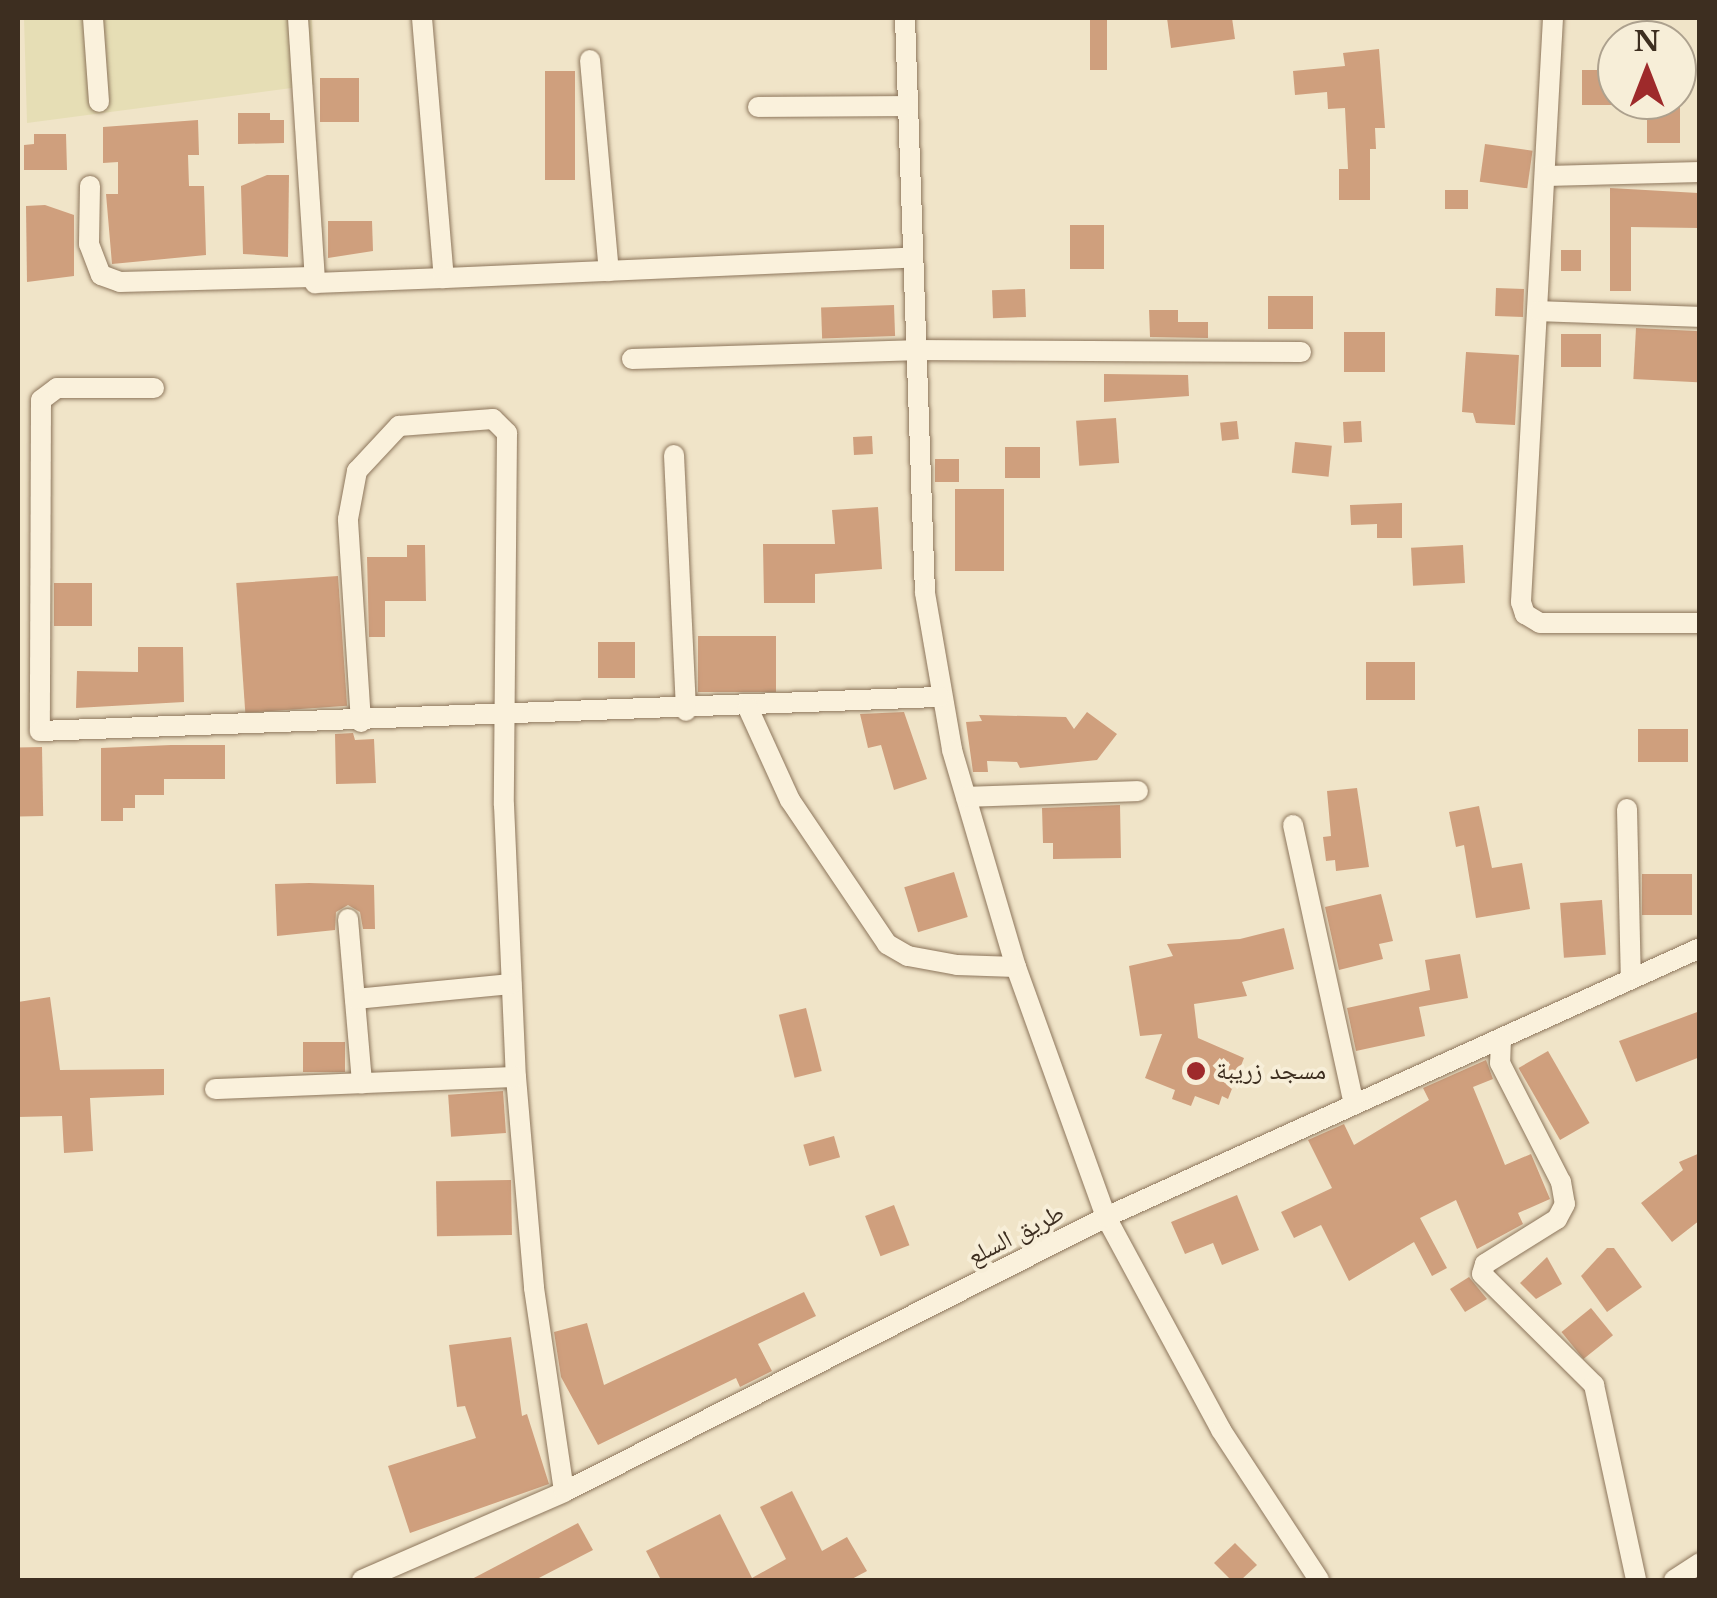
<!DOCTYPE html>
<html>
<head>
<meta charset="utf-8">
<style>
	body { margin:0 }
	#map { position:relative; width:1717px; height:1598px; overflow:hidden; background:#f0e4c8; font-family:"Libre Baskerville","Noto Naskh Arabic",serif }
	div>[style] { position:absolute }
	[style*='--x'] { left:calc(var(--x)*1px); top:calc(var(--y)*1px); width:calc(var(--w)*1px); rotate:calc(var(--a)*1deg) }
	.farmland>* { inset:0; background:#e6deb5 }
	.building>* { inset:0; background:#cf9f7d; transform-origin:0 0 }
	.roads { filter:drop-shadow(0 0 2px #8d765c) drop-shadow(0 0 2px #8d765c) }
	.minor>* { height:20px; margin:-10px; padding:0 10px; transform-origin:10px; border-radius:10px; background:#faf1dc }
	.dots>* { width:28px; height:28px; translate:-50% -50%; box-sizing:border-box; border:5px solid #f7eed8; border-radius:50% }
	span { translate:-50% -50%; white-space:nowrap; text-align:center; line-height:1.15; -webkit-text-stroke:8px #f7eed8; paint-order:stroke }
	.poi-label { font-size:25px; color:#3d2e20 }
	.left { translate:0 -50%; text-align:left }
	.street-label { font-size:25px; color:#3d2e20 }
	.frame { position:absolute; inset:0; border:20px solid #3d2e20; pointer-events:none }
	.north { position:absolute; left:1597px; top:20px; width:100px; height:100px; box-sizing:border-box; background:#f7eed8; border:2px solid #ada18e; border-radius:50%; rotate:0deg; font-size:28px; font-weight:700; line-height:40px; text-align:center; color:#3d2e20 }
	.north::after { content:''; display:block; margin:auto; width:35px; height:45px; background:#9e2a2b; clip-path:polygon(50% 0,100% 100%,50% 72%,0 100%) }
</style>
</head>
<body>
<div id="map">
	<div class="farmland">
		<i style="clip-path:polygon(24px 18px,312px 18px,314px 85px,27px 123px)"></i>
	</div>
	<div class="building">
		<i style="left:1090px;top:18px;width:17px;height:52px"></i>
		<i style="clip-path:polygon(1167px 18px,1232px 18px,1235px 39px,1171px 48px)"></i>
		<i style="clip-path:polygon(1379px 49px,1385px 128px,1375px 128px,1376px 149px,1370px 149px,1370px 200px,1339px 200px,1339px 169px,1348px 169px,1345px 108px,1328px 109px,1327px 92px,1295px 95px,1293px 71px,1345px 66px,1343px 53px)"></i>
		<i style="left:1582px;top:70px;width:35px;height:35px"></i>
		<i style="left:545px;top:71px;width:30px;height:109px"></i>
		<i style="left:359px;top:78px;width:44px;height:39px;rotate:90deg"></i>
		<i style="left:1647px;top:100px;width:33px;height:43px"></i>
		<i style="clip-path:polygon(238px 113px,270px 113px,270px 120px,284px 120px,284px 143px,238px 144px)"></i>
		<i style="clip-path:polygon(198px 120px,199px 155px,188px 155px,189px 186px,204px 186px,206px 255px,112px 264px,106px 194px,118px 194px,118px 162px,103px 163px,103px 127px)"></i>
		<i style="clip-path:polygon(34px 134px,66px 134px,67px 170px,24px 170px,24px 145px,34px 144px)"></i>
		<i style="left:1485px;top:144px;width:48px;height:38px;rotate:8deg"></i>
		<i style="clip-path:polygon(267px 175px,289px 175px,288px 257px,243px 254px,241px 186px)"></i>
		<i style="clip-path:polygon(1610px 188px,1698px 193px,1698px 228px,1631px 227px,1631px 291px,1610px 291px)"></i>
		<i style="left:1445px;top:190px;width:23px;height:19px"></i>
		<i style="clip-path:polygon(45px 205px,74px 215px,74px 276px,27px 282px,26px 206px)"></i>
		<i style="clip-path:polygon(328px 221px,372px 221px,373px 251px,328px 258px)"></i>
		<i style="left:1070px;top:225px;width:34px;height:44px"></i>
		<i style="left:1561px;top:250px;width:20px;height:21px"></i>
		<i style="left:1496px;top:288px;width:28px;height:28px;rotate:2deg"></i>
		<i style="left:1025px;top:289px;width:28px;height:33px;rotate:88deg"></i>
		<i style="left:1313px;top:296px;width:33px;height:45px;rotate:90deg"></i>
		<i style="left:894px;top:305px;width:31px;height:73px;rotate:88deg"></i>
		<i style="clip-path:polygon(1149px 310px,1178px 310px,1178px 322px,1208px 322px,1208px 338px,1150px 337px)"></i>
		<i style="left:1636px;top:328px;width:64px;height:51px;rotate:3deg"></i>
		<i style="left:1344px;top:332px;width:41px;height:40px"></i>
		<i style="left:1561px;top:334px;width:40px;height:33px"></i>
		<i style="clip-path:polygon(1466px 352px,1519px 355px,1515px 425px,1476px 423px,1473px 413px,1462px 412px)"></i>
		<i style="clip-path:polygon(1104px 374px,1188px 375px,1189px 396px,1104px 402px)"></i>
		<i style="left:1116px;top:418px;width:45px;height:40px;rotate:86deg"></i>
		<i style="left:1237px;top:421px;width:18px;height:17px;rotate:84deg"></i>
		<i style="left:1361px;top:421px;width:21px;height:18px;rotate:87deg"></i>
		<i style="left:872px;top:436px;width:18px;height:19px;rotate:87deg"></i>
		<i style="left:1295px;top:442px;width:37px;height:31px;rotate:6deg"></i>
		<i style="left:1005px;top:447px;width:35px;height:31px"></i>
		<i style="left:935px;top:459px;width:24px;height:23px"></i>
		<i style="left:955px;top:489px;width:49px;height:82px"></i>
		<i style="clip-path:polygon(1402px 503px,1402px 538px,1377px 538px,1377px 524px,1351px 525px,1350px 505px)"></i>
		<i style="clip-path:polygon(878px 507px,882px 569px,815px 574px,815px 603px,764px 603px,763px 544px,835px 544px,832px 510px)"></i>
		<i style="clip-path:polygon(407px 545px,425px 545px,426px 601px,385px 601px,385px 637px,369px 637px,367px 557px,407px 557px)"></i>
		<i style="left:1463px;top:545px;width:38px;height:52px;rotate:87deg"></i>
		<i style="left:338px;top:576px;width:130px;height:102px;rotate:86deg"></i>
		<i style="left:54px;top:583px;width:38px;height:43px"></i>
		<i style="left:698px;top:636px;width:78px;height:56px"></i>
		<i style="left:598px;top:642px;width:37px;height:36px"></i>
		<i style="clip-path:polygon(138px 647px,183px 647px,184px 702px,76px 708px,77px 671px,138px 672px)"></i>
		<i style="left:1366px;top:662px;width:49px;height:38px"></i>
		<i style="clip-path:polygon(904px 712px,927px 779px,894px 790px,881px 745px,868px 748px,860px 714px)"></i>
		<i style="clip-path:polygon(1087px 712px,1117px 734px,1097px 760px,1020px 768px,1017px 762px,987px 761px,988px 772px,973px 772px,966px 722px,982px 721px,979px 715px,1066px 717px,1074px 729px)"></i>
		<i style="left:1688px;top:729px;width:33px;height:50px;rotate:90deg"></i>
		<i style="clip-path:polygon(353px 733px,355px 740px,374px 739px,376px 783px,336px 784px,335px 734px)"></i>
		<i style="clip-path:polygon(171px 745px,225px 745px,225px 779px,164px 779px,164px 795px,135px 795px,135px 808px,123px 808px,123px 821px,101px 821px,101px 748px)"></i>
		<i style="left:42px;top:747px;width:69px;height:24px;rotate:89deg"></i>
		<i style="clip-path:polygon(1357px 788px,1369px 867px,1336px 871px,1335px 860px,1326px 861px,1323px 837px,1331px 836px,1327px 791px)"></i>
		<i style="clip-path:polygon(1120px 805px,1121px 858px,1053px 859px,1053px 843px,1043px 843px,1042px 808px)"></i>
		<i style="clip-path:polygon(1479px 806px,1492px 868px,1522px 863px,1530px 909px,1476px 918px,1464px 845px,1456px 847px,1449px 812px)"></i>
		<i style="left:954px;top:872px;width:47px;height:52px;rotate:73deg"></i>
		<i style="left:1642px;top:874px;width:50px;height:41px"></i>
		<i style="clip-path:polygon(309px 883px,374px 885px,375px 929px,363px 929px,360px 912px,348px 905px,336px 912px,335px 930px,277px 936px,275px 884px)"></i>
		<i style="clip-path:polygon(1381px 894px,1393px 941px,1379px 944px,1383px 959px,1339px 970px,1325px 907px)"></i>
		<i style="left:1602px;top:900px;width:55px;height:42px;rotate:86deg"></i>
		<i style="clip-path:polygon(1284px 928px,1294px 969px,1242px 982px,1247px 996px,1194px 1004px,1198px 1038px,1244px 1058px,1228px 1099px,1222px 1096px,1219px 1105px,1195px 1096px,1191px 1106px,1172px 1099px,1175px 1090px,1145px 1078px,1162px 1034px,1140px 1036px,1129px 966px,1173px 956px,1167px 944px,1240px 939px)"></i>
		<i style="clip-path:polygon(1460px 954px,1468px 998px,1419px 1007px,1425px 1036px,1356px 1051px,1347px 1008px,1430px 990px,1425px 960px)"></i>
		<i style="clip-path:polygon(50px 997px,60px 1070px,164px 1069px,164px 1095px,90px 1098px,93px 1151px,64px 1153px,62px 1116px,18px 1117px,18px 1002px)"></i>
		<i style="left:806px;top:1008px;width:65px;height:28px;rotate:76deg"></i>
		<i style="clip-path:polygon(1700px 1011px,1700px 1057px,1636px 1082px,1619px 1041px)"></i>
		<i style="left:303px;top:1042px;width:42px;height:30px"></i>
		<i style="left:1548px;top:1051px;width:83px;height:34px;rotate:60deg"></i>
		<i style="clip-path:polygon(1486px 1060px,1493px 1079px,1473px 1087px,1505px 1165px,1531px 1154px,1550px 1199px,1518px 1213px,1523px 1224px,1477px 1249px,1456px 1200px,1420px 1218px,1447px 1268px,1432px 1276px,1414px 1242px,1349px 1281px,1321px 1225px,1294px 1238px,1281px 1212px,1332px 1188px,1308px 1140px,1344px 1124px,1354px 1145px,1429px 1100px,1423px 1088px)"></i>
		<i style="left:503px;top:1091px;width:42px;height:55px;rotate:86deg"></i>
		<i style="left:834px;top:1136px;width:22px;height:32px;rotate:74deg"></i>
		<i style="clip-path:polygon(1700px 1153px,1700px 1220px,1672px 1242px,1641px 1203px,1683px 1170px,1679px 1162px)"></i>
		<i style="left:511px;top:1180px;width:55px;height:75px;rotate:89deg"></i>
		<i style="clip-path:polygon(1237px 1195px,1259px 1250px,1222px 1265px,1213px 1243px,1185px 1254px,1171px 1222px)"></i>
		<i style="left:894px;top:1205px;width:43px;height:31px;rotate:69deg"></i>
		<i style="clip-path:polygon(1607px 1248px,1614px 1248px,1642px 1287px,1607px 1312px,1581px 1276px)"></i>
		<i style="clip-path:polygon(1547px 1257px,1562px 1284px,1536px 1299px,1520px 1283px)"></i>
		<i style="clip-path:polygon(1469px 1277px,1487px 1299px,1465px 1312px,1450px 1289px)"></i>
		<i style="clip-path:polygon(804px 1292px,816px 1316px,758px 1344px,772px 1371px,740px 1387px,736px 1378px,598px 1445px,561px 1377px,554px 1332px,587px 1323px,604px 1385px)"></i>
		<i style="left:1591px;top:1308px;width:35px;height:38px;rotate:51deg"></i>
		<i style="clip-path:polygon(511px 1337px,522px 1416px,527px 1414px,549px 1484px,410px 1533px,388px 1466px,476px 1438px,465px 1406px,457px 1407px,449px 1345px)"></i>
		<i style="clip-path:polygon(792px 1491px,822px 1551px,847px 1537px,867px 1571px,850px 1580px,661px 1580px,646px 1551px,720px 1514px,752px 1578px,786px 1559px,760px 1507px)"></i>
		<i style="clip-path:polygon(578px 1523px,593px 1550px,535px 1580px,470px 1580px)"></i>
		<i style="clip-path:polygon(1235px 1543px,1257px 1565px,1241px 1580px,1231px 1580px,1214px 1563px)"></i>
	</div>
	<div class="roads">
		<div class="minor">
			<i style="--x:93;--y:18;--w:84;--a:85.9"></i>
			<i style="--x:298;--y:18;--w:266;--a:86.3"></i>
			<i style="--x:315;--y:283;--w:129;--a:-2.2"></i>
			<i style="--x:422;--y:18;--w:261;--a:85.2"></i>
			<i style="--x:444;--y:278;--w:465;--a:-2.5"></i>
			<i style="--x:905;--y:18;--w:575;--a:88.01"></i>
			<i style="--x:925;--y:593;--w:159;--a:80.2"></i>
			<i style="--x:952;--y:750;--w:226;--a:73.6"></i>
			<i style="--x:1016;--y:967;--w:266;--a:70.2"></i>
			<i style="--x:1106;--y:1217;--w:242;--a:61.6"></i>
			<i style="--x:1221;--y:1430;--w:179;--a:56.8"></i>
			<i style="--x:1553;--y:18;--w:585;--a:93.14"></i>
			<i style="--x:1521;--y:602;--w:13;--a:72"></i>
			<i style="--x:1525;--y:614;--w:17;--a:31"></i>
			<i style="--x:1540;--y:623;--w:160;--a:0"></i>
			<i style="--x:590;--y:60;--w:212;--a:84.9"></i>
			<i style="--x:758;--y:107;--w:148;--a:-0.4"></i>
			<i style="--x:1547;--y:176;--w:153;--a:-1.5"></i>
			<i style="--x:90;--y:186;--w:58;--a:91"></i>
			<i style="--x:89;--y:244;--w:33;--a:69"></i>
			<i style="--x:101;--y:275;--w:20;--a:20"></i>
			<i style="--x:120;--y:282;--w:192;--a:-1.5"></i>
			<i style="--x:1539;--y:311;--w:161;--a:2.1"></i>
			<i style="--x:632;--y:359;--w:281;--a:-1.8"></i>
			<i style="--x:913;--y:350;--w:388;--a:0.3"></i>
			<i style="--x:154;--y:388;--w:97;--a:180"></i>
			<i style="--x:57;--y:388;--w:20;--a:143"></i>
			<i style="--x:41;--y:400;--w:331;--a:90.2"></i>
			<i style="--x:40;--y:731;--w:900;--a:-2.17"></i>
			<i style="--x:674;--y:455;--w:256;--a:87.3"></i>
			<i style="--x:748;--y:708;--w:101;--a:65.5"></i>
			<i style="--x:790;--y:800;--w:174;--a:56"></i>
			<i style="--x:887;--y:944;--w:24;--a:30"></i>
			<i style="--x:908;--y:956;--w:50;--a:10.4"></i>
			<i style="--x:957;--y:965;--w:59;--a:1.9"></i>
			<i style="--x:361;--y:722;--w:203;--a:-93.7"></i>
			<i style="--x:348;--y:519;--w:49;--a:-79.4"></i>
			<i style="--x:357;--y:471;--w:62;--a:-47"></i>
			<i style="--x:399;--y:426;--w:94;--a:-4.3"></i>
			<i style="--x:493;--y:419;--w:20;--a:45"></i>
			<i style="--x:507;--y:433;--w:372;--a:90.5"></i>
			<i style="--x:504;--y:805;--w:272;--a:87.5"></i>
			<i style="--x:516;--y:1077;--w:212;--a:85.1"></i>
			<i style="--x:534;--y:1288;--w:206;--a:81.6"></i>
			<i style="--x:966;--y:797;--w:172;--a:-2"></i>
			<i style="--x:1627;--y:809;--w:170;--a:88.7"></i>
			<i style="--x:1293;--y:825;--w:286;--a:77.7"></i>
			<i style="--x:348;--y:919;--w:165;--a:85.1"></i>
			<i style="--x:355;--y:999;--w:157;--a:-5.5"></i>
			<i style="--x:1501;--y:1038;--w:25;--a:92"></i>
			<i style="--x:1500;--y:1063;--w:134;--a:62.9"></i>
			<i style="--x:1561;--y:1182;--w:22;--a:80"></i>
			<i style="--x:1565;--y:1204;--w:17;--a:118"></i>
			<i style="--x:1557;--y:1219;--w:85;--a:148"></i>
			<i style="--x:1485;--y:1264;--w:10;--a:107"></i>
			<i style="--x:1482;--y:1274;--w:158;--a:44.7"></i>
			<i style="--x:1594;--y:1385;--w:199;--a:77.8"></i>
			<i style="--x:215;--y:1089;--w:301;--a:-2.3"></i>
			<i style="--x:362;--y:1580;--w:220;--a:-23.5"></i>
			<i style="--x:564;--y:1492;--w:608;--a:-26.9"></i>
			<i style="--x:1106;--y:1217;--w:652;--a:-24.36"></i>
			<i style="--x:1674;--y:1580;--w:31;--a:-33"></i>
		</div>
	</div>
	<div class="dots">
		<i style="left:1196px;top:1071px;background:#9e2a2b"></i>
	</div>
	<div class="poi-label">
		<span class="left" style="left:1216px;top:1071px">مسجد زريبة</span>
	</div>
	<div class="street-label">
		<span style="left:1016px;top:1235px;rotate:-27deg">طريق السلع</span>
	</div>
	<div class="frame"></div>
	<div class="north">N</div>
</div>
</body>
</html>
